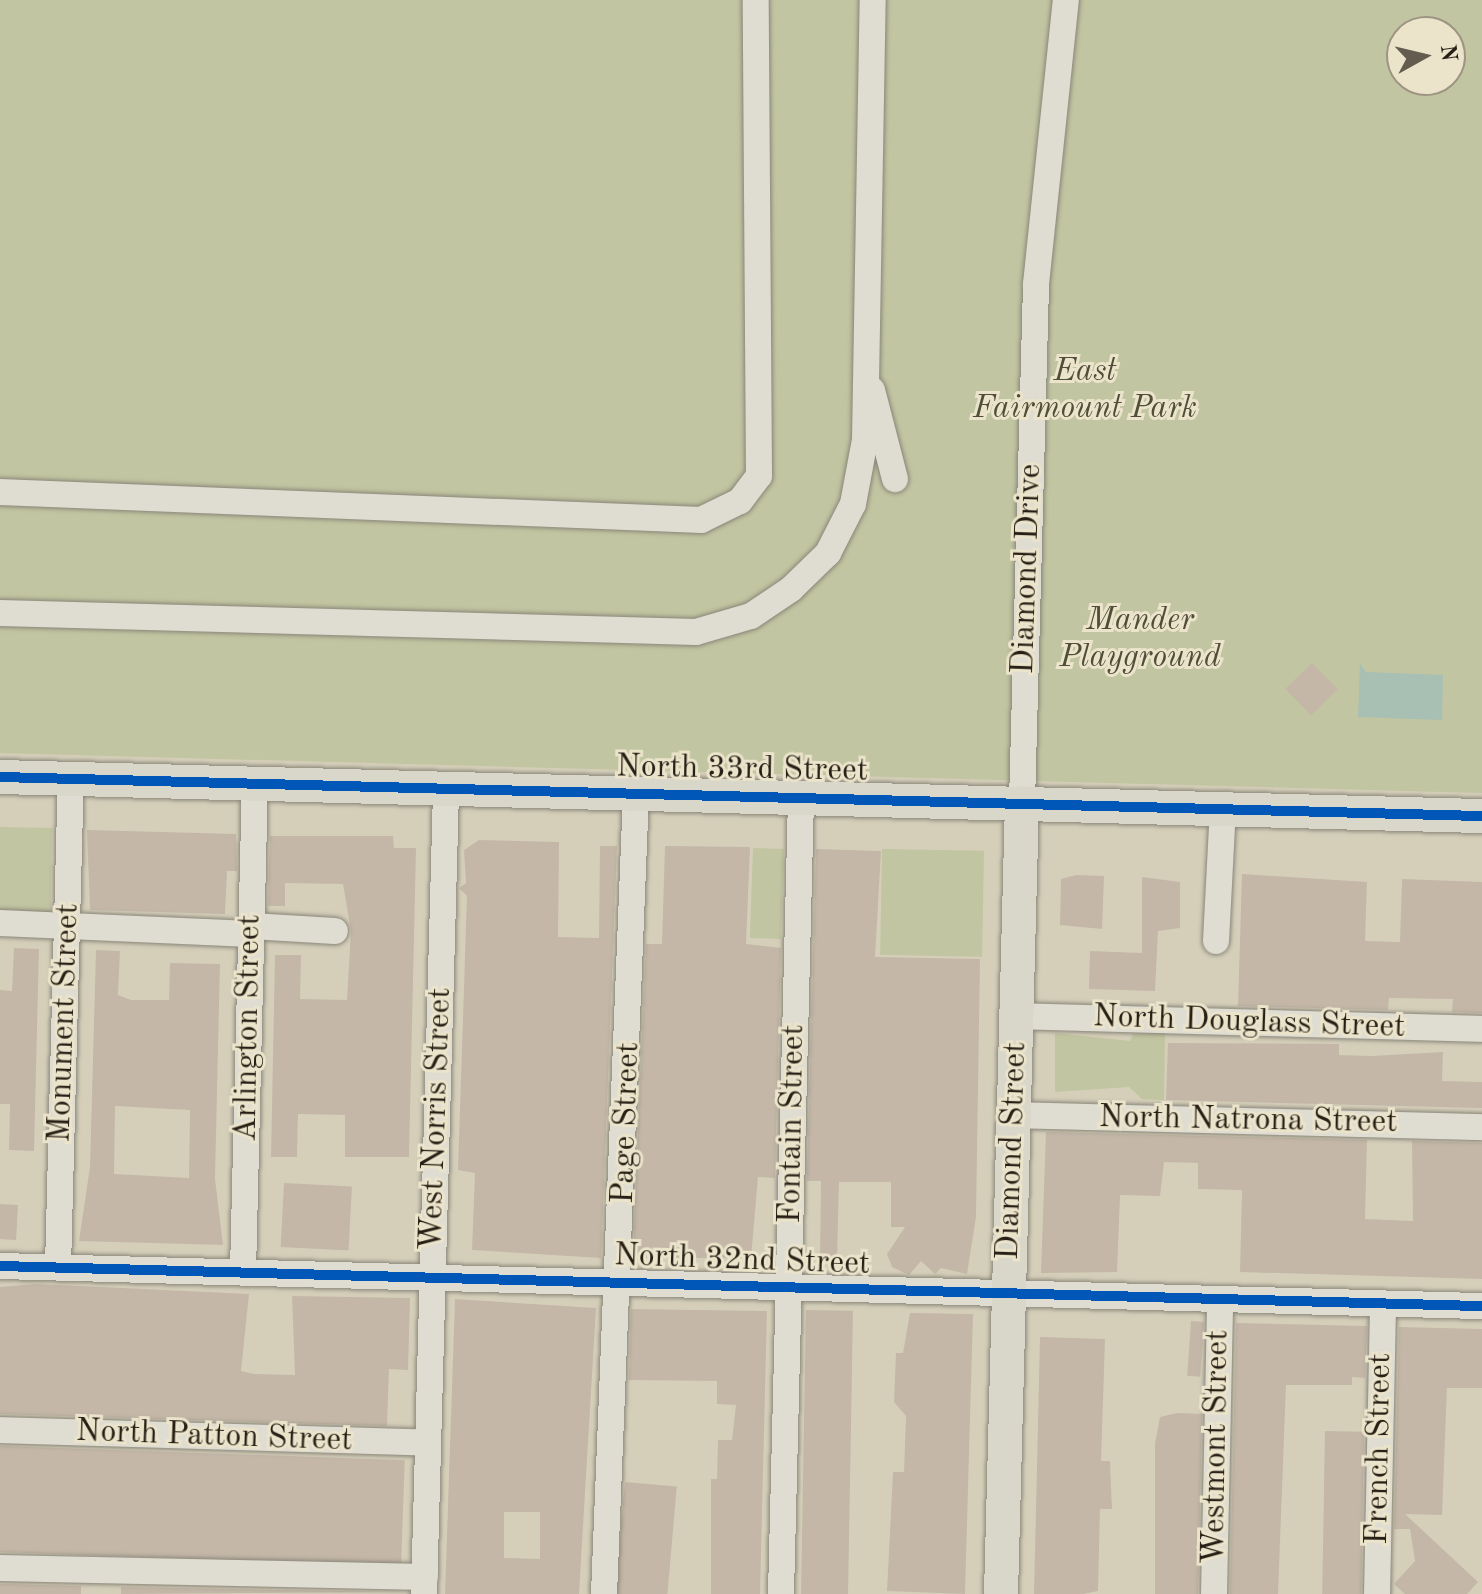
<!DOCTYPE html>
<html>
<head>
<meta charset="utf-8">
<style>
	body { margin:0 }
	#map { position:relative; width:1482px; height:1594px; overflow:hidden; background:#d5cfba; font-family:"Old Standard TT",serif }
	div>[style] { position:absolute }
	[style*='--x'] { left:calc(var(--x)*1px); top:calc(var(--y)*1px); width:calc(var(--w)*1px); rotate:calc(var(--a)*1deg) }
	.green>* { inset:0; background:#c1c5a1; transform-origin:0 0 }
	.water>* { inset:0; background:#a8bfb3 }
	.building>* { inset:0; background:#c4b7a8; transform-origin:0 0 }
	.roads { filter:drop-shadow(0 0 2px #8a8679) drop-shadow(0 0 2px #8a8679) }
	.minor>* { height:26px; margin:-13px; padding:0 13px; transform-origin:13px; border-radius:13px; background:#dfdcd1 }
	.major>* { height:34px; margin:-17px; padding:0 17px; transform-origin:17px; border-radius:17px; background:#d9d6ca }
	.cycleway>* { height:10px; margin:-5px; padding:0 5px; transform-origin:5px; border-radius:5px; background:#0057b8 }
	span { translate:-50% -50%; white-space:nowrap; text-align:center; line-height:1.15; -webkit-text-stroke:6px #ebe4cb; paint-order:stroke }
	.park-label { font-size:32px; color:#504e39; font-style:italic }
	.street-label { font-size:32px; color:#271f15 }
	.north { position:absolute; left:1386px; top:16px; width:80px; height:80px; box-sizing:border-box; background:#ebe4cb; border:2px solid #9d9582; border-radius:50%; rotate:82deg; font-size:22px; font-weight:700; line-height:32px; text-align:center; color:#271f15 }
	.north::after { content:''; display:block; margin:auto; width:28px; height:36px; background:#645d4f; clip-path:polygon(50% 0,100% 100%,50% 72%,0 100%) }
</style>
</head>
<body>
<div id="map">
	<div class="green">
		<i style="clip-path:polygon(evenodd,0 0,1482px 0,1482px 793px,0 753px,0 0,1402px 32px,1450px 32px,1450px 80px,1402px 80px,1402px 32px)"></i>
		<i style="left:0;top:827px;width:52px;height:89px;rotate:1deg"></i>
		<i style="left:753px;top:848px;width:31px;height:90px;rotate:2deg"></i>
		<i style="left:882px;top:849px;width:102px;height:106px;rotate:1deg"></i>
		<i style="clip-path:polygon(1165px 1032px,1164px 1100px,1142px 1099px,1129px 1087px,1055px 1092px,1055px 1033px,1130px 1041px,1133px 1034px)"></i>
	</div>
	<div class="water">
		<i style="clip-path:polygon(1360px 664px,1366px 672px,1443px 675px,1442px 720px,1358px 717px)"></i>
	</div>
	<div class="building">
		<i style="left:1312px;top:663px;width:37px;height:37px;rotate:46deg"></i>
		<i style="clip-path:polygon(87px 830px,236px 834px,237px 871px,227px 871px,225px 914px,90px 910px)"></i>
		<i style="clip-path:polygon(270px 836px,393px 836px,394px 848px,416px 848px,409px 1157px,345px 1157px,345px 1115px,298px 1114px,297px 1157px,271px 1157px,275px 955px,301px 955px,300px 999px,347px 1000px,351px 931px,343px 884px,285px 883px,285px 906px,268px 906px)"></i>
		<i style="clip-path:polygon(479px 840px,559px 842px,558px 937px,599px 938px,600px 846px,617px 846px,601px 1258px,472px 1250px,475px 1173px,458px 1170px,467px 896px,459px 888px,466px 883px,464px 850px)"></i>
		<i style="clip-path:polygon(665px 846px,750px 847px,746px 944px,781px 948px,775px 1178px,758px 1177px,751px 1258px,633px 1258px,646px 944px,662px 944px)"></i>
		<i style="clip-path:polygon(816px 849px,881px 851px,875px 957px,980px 959px,976px 1217px,967px 1274px,941px 1268px,935px 1274px,921px 1261px,909px 1275px,892px 1267px,887px 1254px,905px 1227px,891px 1227px,891px 1182px,839px 1182px,837px 1260px,820px 1260px,821px 1181px,807px 1181px)"></i>
		<i style="clip-path:polygon(1242px 874px,1367px 882px,1365px 941px,1400px 942px,1402px 879px,1482px 882px,1482px 1013px,1452px 1012px,1453px 999px,1389px 998px,1388px 1010px,1238px 1006px)"></i>
		<i style="clip-path:polygon(1076px 875px,1104px 876px,1102px 929px,1060px 925px,1061px 879px)"></i>
		<i style="clip-path:polygon(1142px 877px,1180px 882px,1180px 928px,1158px 931px,1155px 991px,1089px 989px,1090px 951px,1142px 953px)"></i>
		<i style="clip-path:polygon(14px 948px,39px 949px,34px 1151px,9px 1150px,10px 1104px,0 1104px,0 990px,12px 991px)"></i>
		<i style="clip-path:polygon(evenodd,96px 950px,120px 951px,118px 995px,131px 1000px,169px 1000px,170px 963px,220px 964px,215px 1179px,223px 1245px,79px 1241px,90px 1167px,96px 950px,115px 1106px,190px 1110px,189px 1178px,114px 1174px,115px 1106px)"></i>
		<i style="clip-path:polygon(1168px 1043px,1339px 1044px,1339px 1055px,1372px 1056px,1443px 1052px,1442px 1081px,1482px 1082px,1482px 1108px,1166px 1100px)"></i>
		<i style="clip-path:polygon(1046px 1132px,1367px 1140px,1365px 1219px,1413px 1221px,1412px 1141px,1482px 1143px,1482px 1279px,1240px 1272px,1242px 1190px,1198px 1189px,1198px 1163px,1164px 1162px,1160px 1196px,1120px 1195px,1117px 1272px,1041px 1273px)"></i>
		<i style="left:284px;top:1183px;width:68px;height:64px;rotate:3deg"></i>
		<i style="left:0;top:1204px;width:18px;height:35px;rotate:3deg"></i>
		<i style="clip-path:polygon(36px 1284px,249px 1294px,241px 1371px,254px 1374px,295px 1375px,292px 1296px,410px 1298px,408px 1370px,389px 1369px,387px 1426px,0 1414px,0 1287px)"></i>
		<i style="clip-path:polygon(evenodd,455px 1299px,596px 1308px,579px 1594px,445px 1594px,455px 1299px,504px 1512px,540px 1512px,540px 1559px,504px 1558px,504px 1512px)"></i>
		<i style="clip-path:polygon(631px 1309px,767px 1311px,760px 1594px,711px 1594px,711px 1479px,717px 1479px,718px 1440px,732px 1440px,736px 1405px,717px 1404px,717px 1381px,629px 1380px)"></i>
		<i style="left:806px;top:1310px;width:47px;height:284px;rotate:1deg"></i>
		<i style="clip-path:polygon(910px 1313px,973px 1314px,965px 1594px,887px 1591px,893px 1472px,904px 1472px,906px 1416px,894px 1402px,896px 1353px,903px 1353px)"></i>
		<i style="left:1191px;top:1321px;width:13px;height:55px;rotate:4deg"></i>
		<i style="clip-path:polygon(1236px 1323px,1367px 1326px,1365px 1378px,1352px 1377px,1352px 1385px,1286px 1385px,1278px 1594px,1230px 1594px)"></i>
		<i style="clip-path:polygon(1399px 1327px,1482px 1329px,1482px 1388px,1447px 1388px,1442px 1515px,1405px 1514px,1478px 1582px,1467px 1594px,1405px 1594px,1394px 1584px,1415px 1561px,1410px 1529px,1394px 1529px)"></i>
		<i style="clip-path:polygon(1040px 1337px,1105px 1339px,1101px 1461px,1110px 1461px,1112px 1509px,1100px 1509px,1098px 1591px,1083px 1594px,1034px 1594px)"></i>
		<i style="clip-path:polygon(1177px 1413px,1202px 1414px,1198px 1594px,1155px 1594px,1155px 1444px,1160px 1417px)"></i>
		<i style="left:1325px;top:1431px;width:39px;height:163px;rotate:1deg"></i>
		<i style="left:0;top:1446px;width:405px;height:106px;rotate:2deg"></i>
		<i style="left:625px;top:1482px;width:52px;height:112px;rotate:5deg"></i>
		<i style="clip-path:polygon(0 1584px,81px 1586px,81px 1594px,0 1594px)"></i>
		<i style="clip-path:polygon(121px 1587px,400px 1592px,121px 1594px)"></i>
	</div>
	<div class="roads">
		<div class="minor">
			<i style="--x:872;--y:390;--w:92;--a:75.5"></i>
			<i style="--x:0;--y:492;--w:702;--a:2.29"></i>
			<i style="--x:701;--y:520;--w:43;--a:-26"></i>
			<i style="--x:740;--y:501;--w:31;--a:-53"></i>
			<i style="--x:759;--y:476;--w:476;--a:-90.4"></i>
			<i style="--x:0;--y:613;--w:696;--a:1.56"></i>
			<i style="--x:696;--y:632;--w:57;--a:-16.2"></i>
			<i style="--x:751;--y:616;--w:48;--a:-34"></i>
			<i style="--x:791;--y:589;--w:52;--a:-44.2"></i>
			<i style="--x:828;--y:553;--w:55;--a:-63"></i>
			<i style="--x:853;--y:504;--w:65;--a:-79.4"></i>
			<i style="--x:865;--y:440;--w:440;--a:-89"></i>
			<i style="--x:1022;--y:803;--w:519;--a:-88.45"></i>
			<i style="--x:1036;--y:284;--w:286;--a:-84"></i>
			<i style="--x:0;--y:923;--w:251;--a:2.5"></i>
			<i style="--x:251;--y:926;--w:84;--a:3.4"></i>
			<i style="--x:1216;--y:941;--w:132;--a:-87"></i>
			<i style="--x:1017;--y:1016;--w:465;--a:1.6"></i>
			<i style="--x:1014;--y:1115;--w:468;--a:1.5"></i>
			<i style="--x:0;--y:1266;--w:1483;--a:1.55"></i>
			<i style="--x:58;--y:1267;--w:488;--a:-88.5"></i>
			<i style="--x:243;--y:1272;--w:488;--a:-88.6"></i>
			<i style="--x:0;--y:1430;--w:428;--a:1.7"></i>
			<i style="--x:0;--y:1568;--w:425;--a:1.2"></i>
			<i style="--x:424;--y:1594;--w:805;--a:-88.43"></i>
			<i style="--x:604;--y:1594;--w:801;--a:-87.71"></i>
			<i style="--x:781;--y:1594;--w:796;--a:-88.56"></i>
			<i style="--x:1214;--y:1594;--w:294;--a:-88.8"></i>
			<i style="--x:1377;--y:1594;--w:290;--a:-88.8"></i>
		</div>
		<div class="major">
			<i style="--x:0;--y:777;--w:1483;--a:1.51"></i>
			<i style="--x:1001;--y:1594;--w:791;--a:-88.48"></i>
		</div>
	</div>
	<div class="cycleway">
		<i style="--x:0;--y:777;--w:1483;--a:1.51"></i>
		<i style="--x:0;--y:1266;--w:1483;--a:1.55"></i>
	</div>
	<div class="park-label">
		<span style="left:1085px;top:391px">East<br>Fairmount Park</span>
		<span style="left:1140px;top:640px">Mander<br>Playground</span>
	</div>
	<div class="street-label">
		<span style="left:1028px;top:569px;rotate:-88deg">Diamond Drive</span>
		<span style="left:742px;top:770px;rotate:1deg">North 33rd Street</span>
		<span style="left:65px;top:1023px;rotate:-88deg">Monument Street</span>
		<span style="left:1249px;top:1023px;rotate:2deg">North Douglass Street</span>
		<span style="left:249px;top:1028px;rotate:-89deg">Arlington Street</span>
		<span style="left:437px;top:1119px;rotate:-88deg">West Norris Street</span>
		<span style="left:1248px;top:1121px;rotate:1deg">North Natrona Street</span>
		<span style="left:627px;top:1123px;rotate:-88deg">Page Street</span>
		<span style="left:793px;top:1124px;rotate:-89deg">Fontain Street</span>
		<span style="left:1013px;top:1151px;rotate:-88deg">Diamond Street</span>
		<span style="left:742px;top:1261px;rotate:2deg">North 32nd Street</span>
		<span style="left:214px;top:1437px;rotate:2deg">North Patton Street</span>
		<span style="left:1217px;top:1447px;rotate:-89deg">Westmont Street</span>
		<span style="left:1380px;top:1449px;rotate:-89deg">French Street</span>
	</div>
	<div class="north">N</div>
</div>
</body>
</html>
